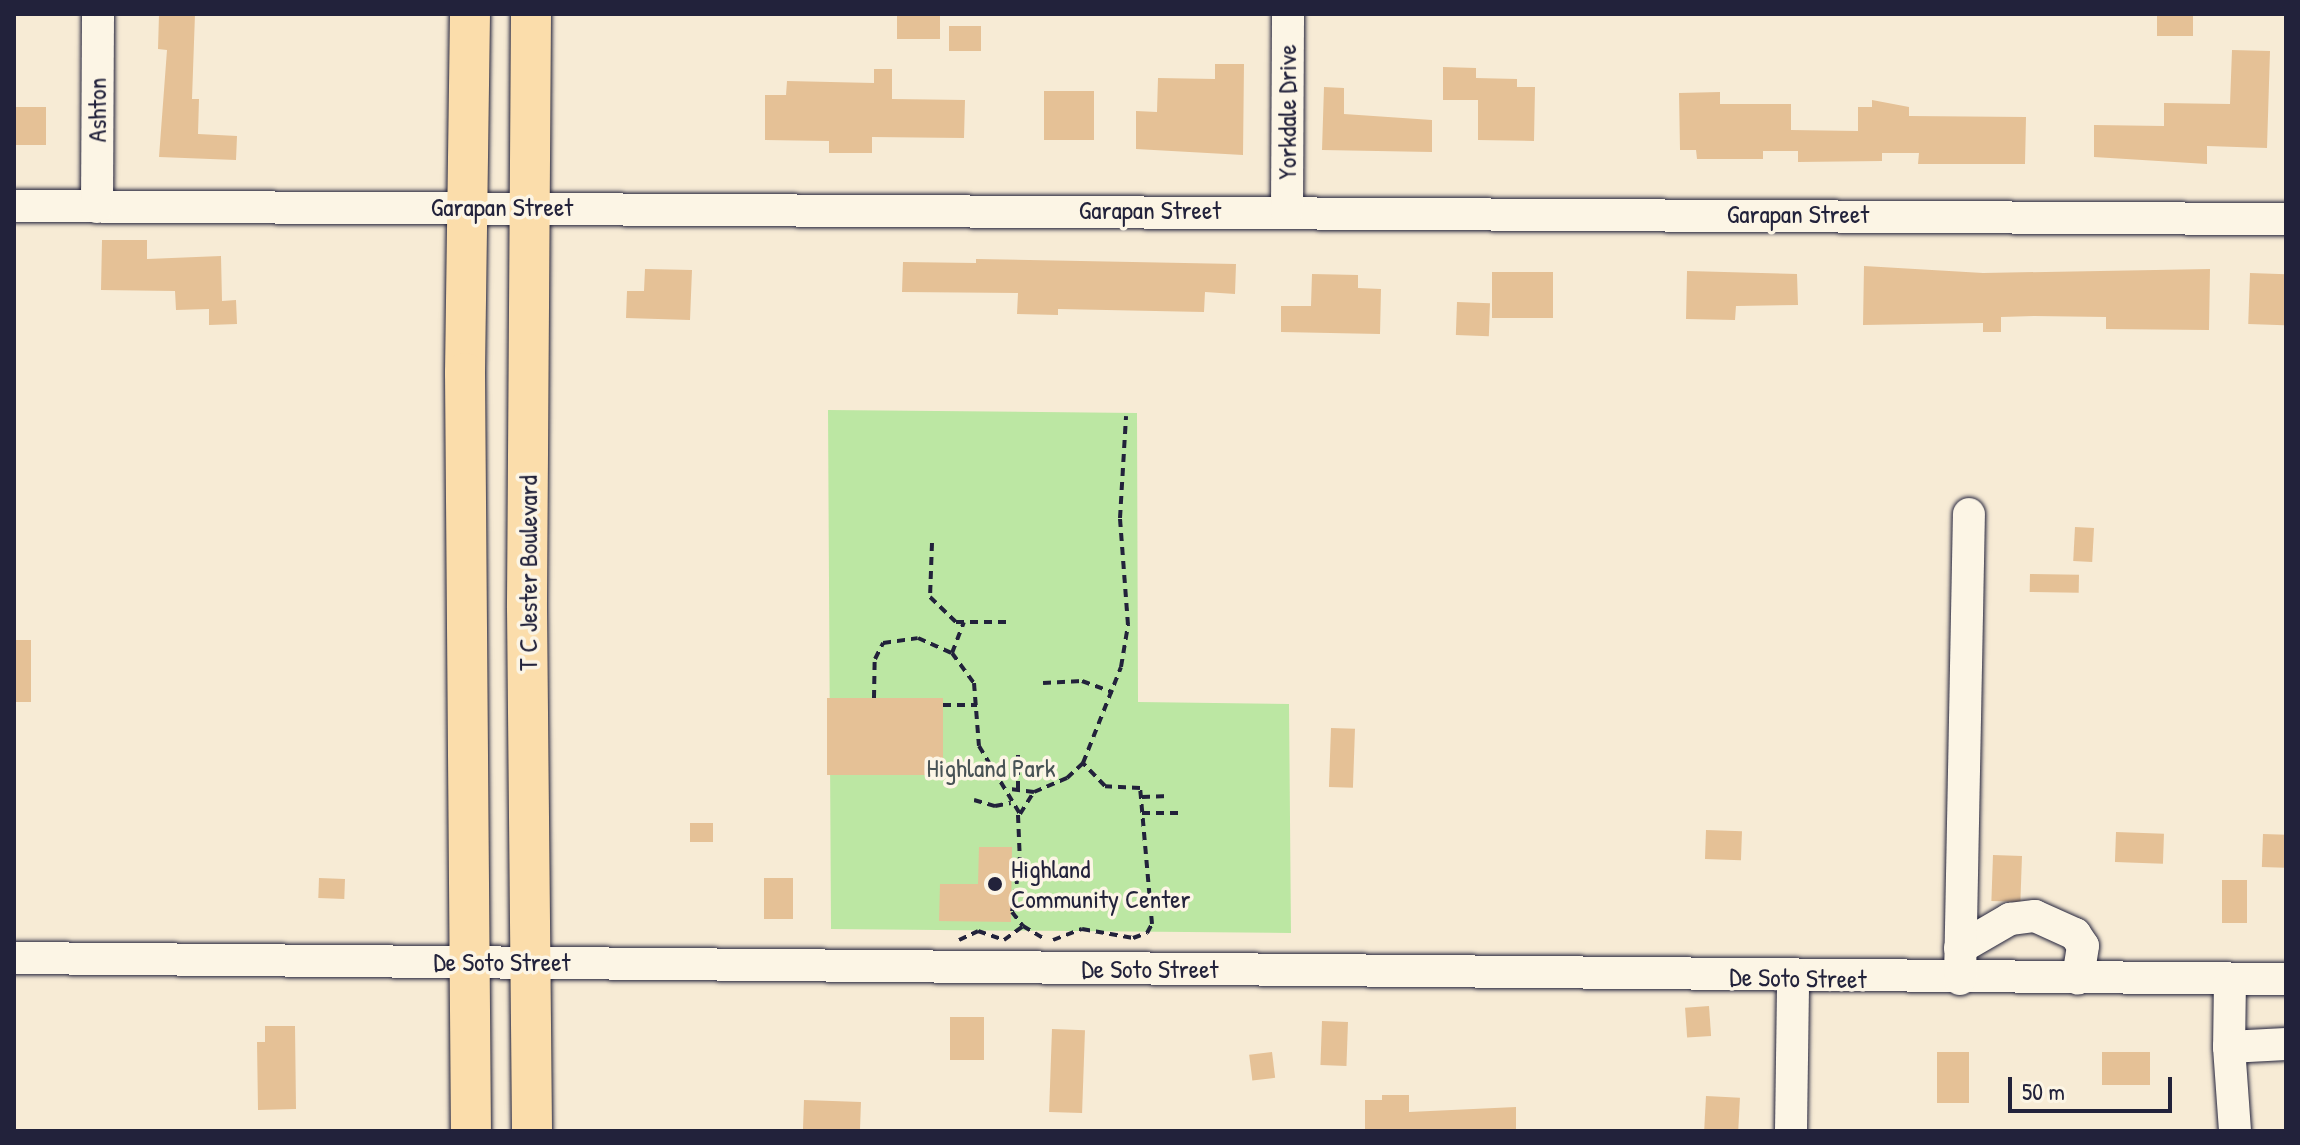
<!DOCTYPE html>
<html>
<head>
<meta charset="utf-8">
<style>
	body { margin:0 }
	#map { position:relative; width:2300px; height:1145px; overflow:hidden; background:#f7ebd5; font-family:"Patrick Hand",sans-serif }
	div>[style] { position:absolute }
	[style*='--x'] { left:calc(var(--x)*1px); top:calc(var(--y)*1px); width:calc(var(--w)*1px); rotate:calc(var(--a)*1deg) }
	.green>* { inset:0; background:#bce7a3 }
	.building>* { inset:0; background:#e5c196; transform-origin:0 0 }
	.path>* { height:4px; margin-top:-2px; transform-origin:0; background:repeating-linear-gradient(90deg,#22223b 0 8px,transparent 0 14px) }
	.roads { filter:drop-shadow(0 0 2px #22223b) drop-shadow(0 0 2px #22223b) }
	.minor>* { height:32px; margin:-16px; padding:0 16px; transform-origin:16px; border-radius:16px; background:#fcf5e5 }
	.major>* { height:40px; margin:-20px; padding:0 20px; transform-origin:20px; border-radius:20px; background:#fbddab }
	.dots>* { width:22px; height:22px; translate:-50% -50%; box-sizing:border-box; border:4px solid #fcf5e5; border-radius:50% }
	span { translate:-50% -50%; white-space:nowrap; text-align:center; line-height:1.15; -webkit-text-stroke:7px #fcf5e5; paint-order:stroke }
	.street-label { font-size:26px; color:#22223b }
	.park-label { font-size:26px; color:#485355 }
	.poi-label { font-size:26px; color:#22223b }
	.left { translate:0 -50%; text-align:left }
	.frame { position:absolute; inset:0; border:16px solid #22223b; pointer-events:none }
	.scale { position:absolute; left:2008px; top:1077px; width:164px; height:36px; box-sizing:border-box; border:4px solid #22223b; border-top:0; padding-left:10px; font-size:24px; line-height:28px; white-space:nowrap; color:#22223b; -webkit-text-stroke:6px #fcf5e5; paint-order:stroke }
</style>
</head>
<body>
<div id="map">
	<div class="green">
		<i style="clip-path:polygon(828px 410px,1137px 413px,1138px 702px,1289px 704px,1291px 933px,831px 929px)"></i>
	</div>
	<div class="building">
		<i style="clip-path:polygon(159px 14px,195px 14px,192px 99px,199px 99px,198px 134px,237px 136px,236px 160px,159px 157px,167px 50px,158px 49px)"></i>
		<i style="left:897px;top:14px;width:43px;height:25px"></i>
		<i style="left:2157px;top:14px;width:36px;height:22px"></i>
		<i style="left:949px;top:26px;width:32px;height:25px"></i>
		<i style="clip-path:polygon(2232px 50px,2270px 51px,2267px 148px,2207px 146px,2207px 164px,2094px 157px,2094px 125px,2164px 126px,2164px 103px,2230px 104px)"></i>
		<i style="clip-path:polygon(1215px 64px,1244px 64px,1243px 155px,1136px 149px,1136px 111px,1157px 112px,1158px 78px,1215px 79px)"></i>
		<i style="clip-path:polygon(1443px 67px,1476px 68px,1476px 78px,1517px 79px,1517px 87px,1535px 87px,1534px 141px,1478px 140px,1478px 100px,1443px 100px)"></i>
		<i style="clip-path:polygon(874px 69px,892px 69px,892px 99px,965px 100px,964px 138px,872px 137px,872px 153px,829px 153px,829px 141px,765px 140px,765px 95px,786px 95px,787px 81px,874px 83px)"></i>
		<i style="clip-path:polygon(1324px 87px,1344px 88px,1344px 114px,1432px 120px,1432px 152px,1322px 150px)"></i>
		<i style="left:1044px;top:91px;width:50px;height:49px"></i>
		<i style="clip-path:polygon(1720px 92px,1720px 104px,1791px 104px,1791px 130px,1858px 131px,1858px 107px,1872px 107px,1872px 100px,1909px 107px,1909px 116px,2026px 117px,2025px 164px,1918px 164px,1919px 153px,1882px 153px,1882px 161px,1798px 162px,1798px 151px,1763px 151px,1763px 159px,1697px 159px,1696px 150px,1680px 150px,1679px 93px)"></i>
		<i style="left:14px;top:107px;width:32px;height:38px"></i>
		<i style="clip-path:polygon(102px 240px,147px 240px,147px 259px,221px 256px,222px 301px,236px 300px,237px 324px,209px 325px,209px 309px,176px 310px,175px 291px,101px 290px)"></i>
		<i style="clip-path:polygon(976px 259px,1236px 264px,1235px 294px,1205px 292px,1204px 312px,1058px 309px,1058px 315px,1017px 314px,1018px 293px,902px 292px,903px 262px,976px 263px)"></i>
		<i style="clip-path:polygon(1864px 266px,1983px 273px,2210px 269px,2209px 330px,2106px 329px,2106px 317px,2034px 316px,2001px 317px,2001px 332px,1983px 332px,1983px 323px,1863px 325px)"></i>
		<i style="clip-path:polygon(645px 269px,692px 270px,690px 320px,626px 318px,627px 291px,644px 291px)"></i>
		<i style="clip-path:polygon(1687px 271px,1797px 274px,1798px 305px,1736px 306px,1735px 320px,1686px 319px)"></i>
		<i style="left:1492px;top:272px;width:61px;height:46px"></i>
		<i style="left:2250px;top:273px;width:36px;height:51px;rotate:2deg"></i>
		<i style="clip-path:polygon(1312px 274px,1358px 275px,1358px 288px,1381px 289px,1380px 334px,1281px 332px,1281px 306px,1311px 306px)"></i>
		<i style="left:1457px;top:302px;width:33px;height:33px;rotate:2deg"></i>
		<i style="left:2075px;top:527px;width:19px;height:34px;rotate:3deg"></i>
		<i style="left:2030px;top:574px;width:49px;height:18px;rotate:1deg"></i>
		<i style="left:14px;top:640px;width:17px;height:62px"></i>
		<i style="left:827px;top:698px;width:116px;height:77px"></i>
		<i style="left:1331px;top:728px;width:24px;height:59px;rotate:2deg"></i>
		<i style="left:690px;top:823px;width:23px;height:19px"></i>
		<i style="left:1706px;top:830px;width:36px;height:29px;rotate:2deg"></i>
		<i style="left:2116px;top:832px;width:48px;height:30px;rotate:2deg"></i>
		<i style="left:2263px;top:834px;width:23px;height:33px;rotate:2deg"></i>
		<i style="clip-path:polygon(979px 847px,1012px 847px,1011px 922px,939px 921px,940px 884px,978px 884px)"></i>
		<i style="left:1993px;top:855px;width:29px;height:46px;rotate:2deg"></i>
		<i style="left:319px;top:878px;width:26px;height:20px;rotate:2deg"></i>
		<i style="left:764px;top:878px;width:29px;height:41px"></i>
		<i style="left:2222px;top:880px;width:25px;height:43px"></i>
		<i style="left:1709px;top:1006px;width:30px;height:24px;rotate:86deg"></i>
		<i style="left:950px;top:1017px;width:34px;height:43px"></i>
		<i style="left:1322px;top:1021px;width:26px;height:44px;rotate:2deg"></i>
		<i style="clip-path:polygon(265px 1026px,295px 1026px,296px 1109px,258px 1110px,257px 1042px,265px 1042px)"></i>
		<i style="left:1052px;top:1029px;width:33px;height:83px;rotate:2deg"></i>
		<i style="left:1272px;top:1052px;width:26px;height:23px;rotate:83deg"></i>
		<i style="left:1937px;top:1052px;width:32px;height:51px"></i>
		<i style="left:2102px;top:1052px;width:48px;height:33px"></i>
		<i style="clip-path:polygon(1382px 1095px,1409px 1095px,1409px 1112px,1516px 1107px,1516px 1131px,1365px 1131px,1365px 1100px,1382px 1100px)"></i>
		<i style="left:1706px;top:1096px;width:34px;height:35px;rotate:3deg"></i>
		<i style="left:804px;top:1100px;width:57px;height:31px;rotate:2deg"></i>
	</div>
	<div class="path">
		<i style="--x:932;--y:543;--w:54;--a:92.1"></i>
		<i style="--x:930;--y:597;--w:36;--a:44"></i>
		<i style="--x:956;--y:622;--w:52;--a:0"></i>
		<i style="--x:952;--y:653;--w:33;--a:-69"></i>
		<i style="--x:1043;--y:683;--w:39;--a:-3"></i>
		<i style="--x:1082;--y:681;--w:33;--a:20"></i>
		<i style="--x:874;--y:698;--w:39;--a:-89"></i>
		<i style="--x:875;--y:659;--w:18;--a:-63"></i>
		<i style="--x:883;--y:643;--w:35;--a:-8"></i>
		<i style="--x:918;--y:638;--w:37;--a:24"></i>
		<i style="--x:952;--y:653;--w:37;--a:54"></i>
		<i style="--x:974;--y:683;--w:63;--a:85.5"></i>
		<i style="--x:979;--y:746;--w:79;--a:58.9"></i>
		<i style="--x:1020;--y:814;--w:26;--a:-58"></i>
		<i style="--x:1034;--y:792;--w:26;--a:-173"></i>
		<i style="--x:943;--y:705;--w:34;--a:0"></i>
		<i style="--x:1018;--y:789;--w:34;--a:-90"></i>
		<i style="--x:1034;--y:792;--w:36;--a:-23"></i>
		<i style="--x:1067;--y:778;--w:22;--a:-43"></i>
		<i style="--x:1083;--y:763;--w:103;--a:-68.4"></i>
		<i style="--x:1121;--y:667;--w:43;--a:-80.5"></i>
		<i style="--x:1128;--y:625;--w:107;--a:-94.3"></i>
		<i style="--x:1120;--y:518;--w:102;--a:-86.6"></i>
		<i style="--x:1142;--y:797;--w:27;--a:-2"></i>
		<i style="--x:974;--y:800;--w:22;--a:16"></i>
		<i style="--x:995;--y:806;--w:16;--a:-11"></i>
		<i style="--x:1142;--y:813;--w:42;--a:0"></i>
		<i style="--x:1018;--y:815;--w:47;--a:87.6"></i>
		<i style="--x:1020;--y:862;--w:51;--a:99.1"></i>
		<i style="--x:1012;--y:912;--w:18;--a:52"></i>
		<i style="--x:1023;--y:926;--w:26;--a:31"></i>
		<i style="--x:1148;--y:904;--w:37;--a:-2"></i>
		<i style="--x:959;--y:940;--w:21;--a:-25"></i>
		<i style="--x:978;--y:931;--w:28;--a:19"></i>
		<i style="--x:1004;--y:940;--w:24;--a:-36"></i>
		<i style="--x:1053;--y:940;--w:31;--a:-21"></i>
		<i style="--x:1082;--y:929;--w:52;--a:10"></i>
		<i style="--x:1133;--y:938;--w:15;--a:-20"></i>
		<i style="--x:1147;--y:933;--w:10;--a:-61"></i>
		<i style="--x:1152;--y:924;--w:137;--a:-95"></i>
		<i style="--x:1140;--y:788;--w:35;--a:-177"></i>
		<i style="--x:1105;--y:786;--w:32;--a:-134"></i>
	</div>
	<div class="roads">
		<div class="minor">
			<i style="--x:14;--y:206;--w:2272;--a:0.33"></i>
			<i style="--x:97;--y:207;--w:193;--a:-89.7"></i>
			<i style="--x:1287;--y:211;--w:197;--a:-89.7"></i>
			<i style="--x:1960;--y:948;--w:58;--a:-30.1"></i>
			<i style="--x:2010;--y:919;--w:25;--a:-7"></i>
			<i style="--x:2035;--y:916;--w:44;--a:24.2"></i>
			<i style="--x:2075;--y:934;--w:14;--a:56"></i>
			<i style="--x:2083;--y:946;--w:33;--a:99"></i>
			<i style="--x:14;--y:958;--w:2272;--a:0.53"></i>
			<i style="--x:1960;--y:979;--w:465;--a:-88.9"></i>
			<i style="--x:2230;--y:979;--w:68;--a:90.8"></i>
			<i style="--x:2229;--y:1047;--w:57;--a:-3"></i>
			<i style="--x:2229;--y:1047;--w:84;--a:85.9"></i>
			<i style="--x:1791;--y:1131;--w:152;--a:-89.2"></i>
		</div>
		<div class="major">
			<i style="--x:470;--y:14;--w:359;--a:90.8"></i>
			<i style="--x:465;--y:373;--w:758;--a:89.55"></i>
			<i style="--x:531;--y:14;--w:594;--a:90.39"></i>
			<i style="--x:527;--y:608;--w:523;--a:89.45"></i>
		</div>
	</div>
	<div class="dots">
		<i style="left:995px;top:884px;background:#22223b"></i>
	</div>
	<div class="street-label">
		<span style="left:97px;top:110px;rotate:-90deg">Ashton</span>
		<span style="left:1287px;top:112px;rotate:-90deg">Yorkdale Drive</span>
		<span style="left:502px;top:207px">Garapan Street</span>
		<span style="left:1150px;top:210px">Garapan Street</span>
		<span style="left:1798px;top:214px">Garapan Street</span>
		<span style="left:528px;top:573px;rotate:-90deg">T C Jester Boulevard</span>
		<span style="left:502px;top:962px">De Soto Street</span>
		<span style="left:1150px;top:969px">De Soto Street</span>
		<span style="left:1798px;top:978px;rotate:1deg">De Soto Street</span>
	</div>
	<div class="park-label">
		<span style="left:991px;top:768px">Highland Park</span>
	</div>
	<div class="poi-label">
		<span class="left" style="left:1011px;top:884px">Highland<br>Community Center</span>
	</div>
	<div class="frame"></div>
	<div class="scale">50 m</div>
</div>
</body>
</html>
